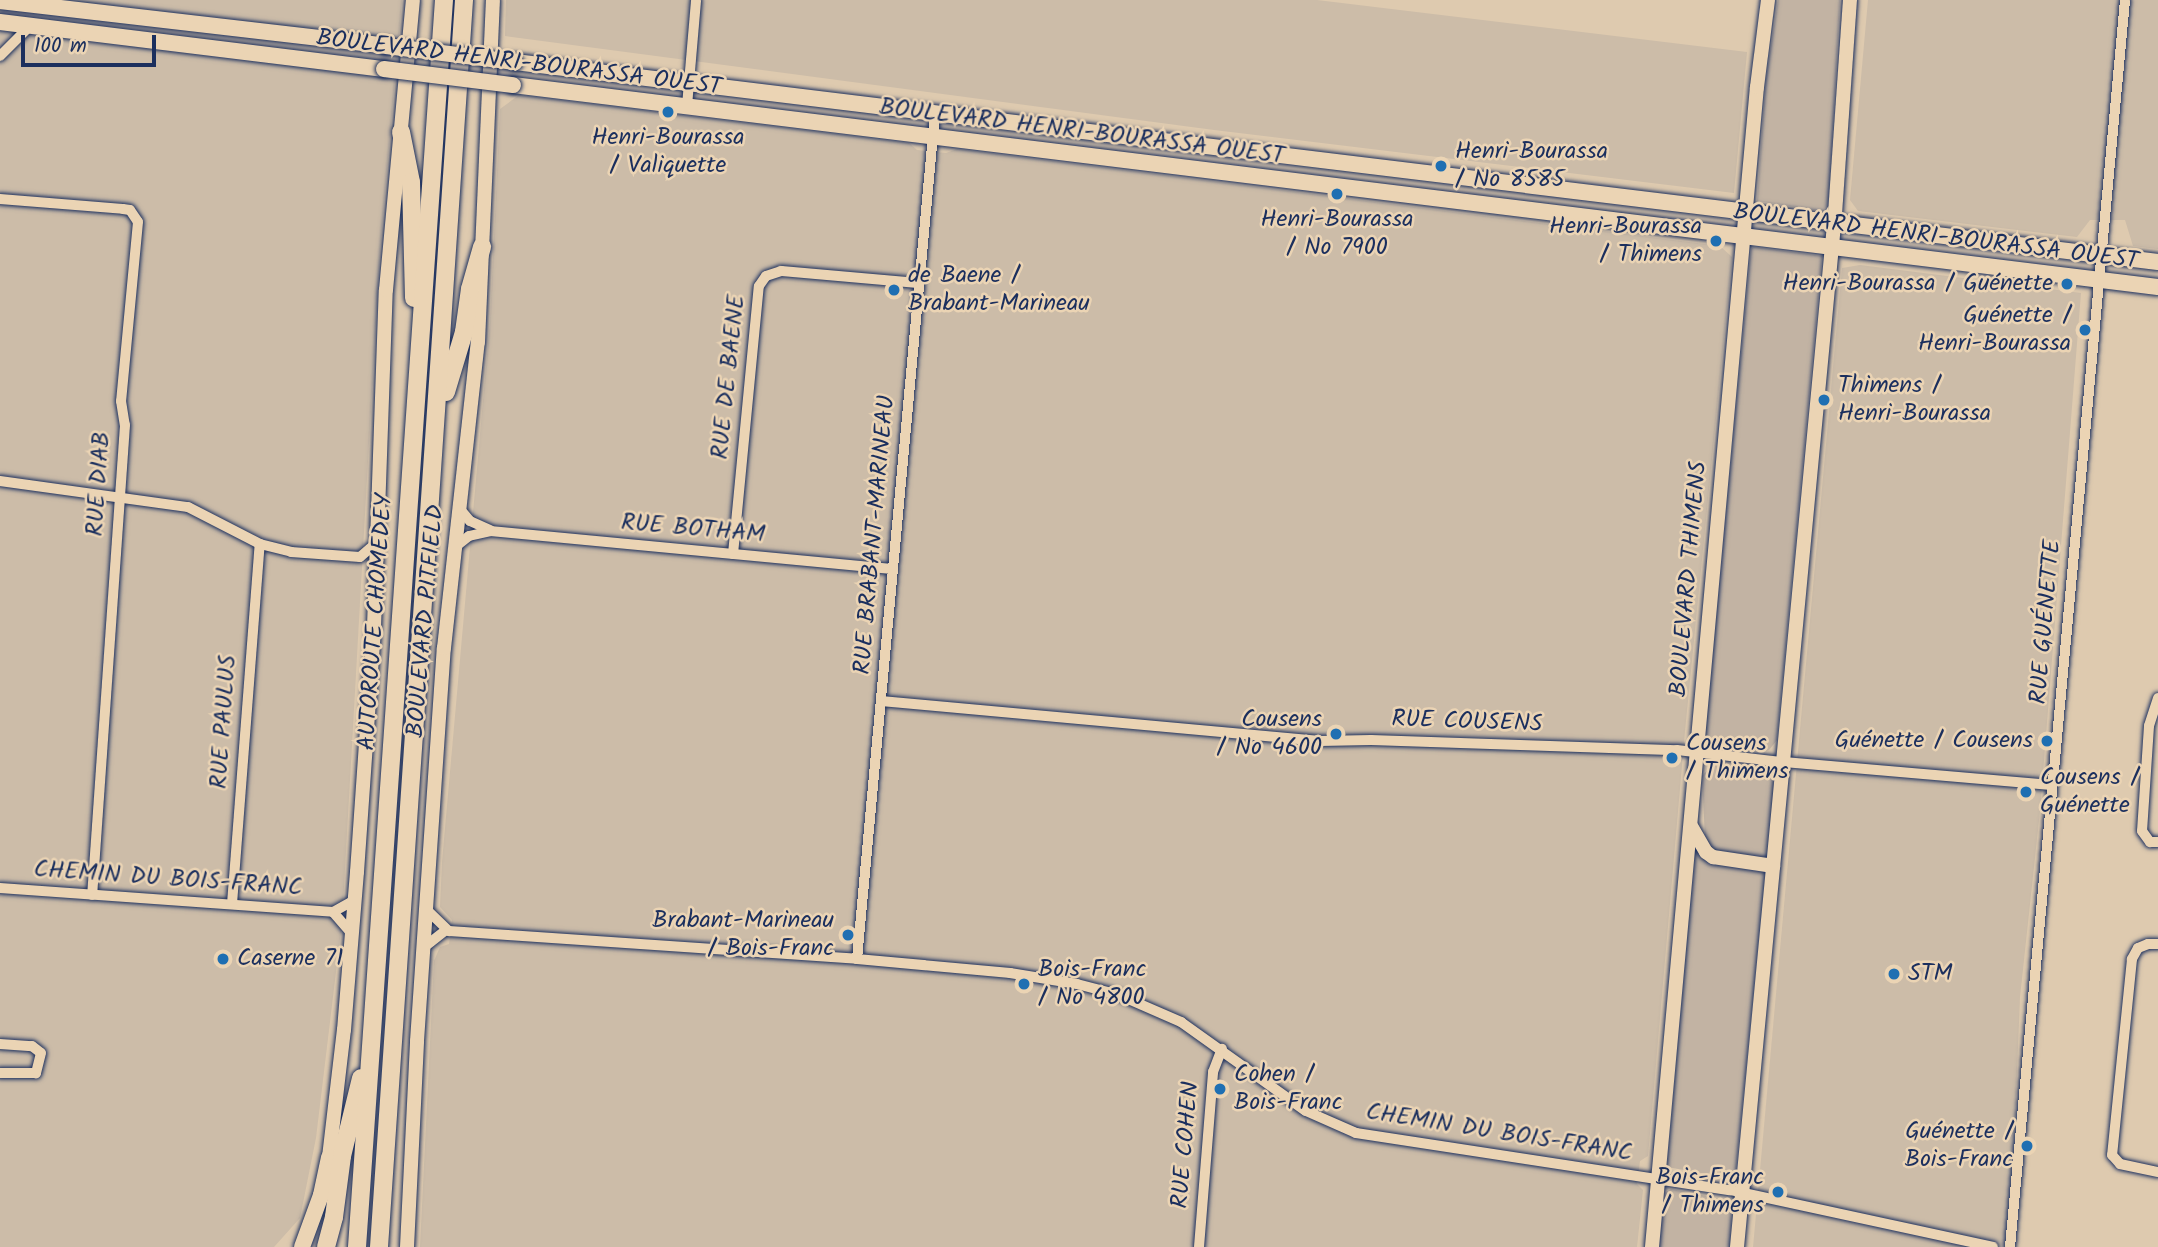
<!DOCTYPE html>
<html>
<head>
<meta charset="utf-8">
<style>
	body { margin:0 }
	#map { position:relative; width:2158px; height:1247px; overflow:hidden; background:#decaaf; font-family:Kalam,sans-serif }
	div>[style] { position:absolute }
	[style*='--x'] { left:calc(var(--x)*1px); top:calc(var(--y)*1px); width:calc(var(--w)*1px); rotate:calc(var(--a)*1deg) }
	.built>* { inset:0; background:#ccbca8 }
	.green>* { inset:0; background:#c2b3a3 }
	.roads { filter:drop-shadow(0 0 2px #1b2f5e) drop-shadow(0 0 2px #1b2f5e) }
	.street>* { height:10px; margin:-5px; padding:0 5px; transform-origin:5px; border-radius:5px; background:#ebd4b4 }
	.secondary>* { height:14px; margin:-7px; padding:0 7px; transform-origin:7px; border-radius:7px; background:#ebd4b4 }
	.primary>* { height:16px; margin:-8px; padding:0 8px; transform-origin:8px; border-radius:8px; background:#ebd4b4 }
	.highway>* { height:18px; margin:-9px; padding:0 9px; transform-origin:9px; border-radius:9px; background:#ebd4b4 }
	.bridges { filter:drop-shadow(0 0 2px #1b2f5e) drop-shadow(0 0 2px #1b2f5e) }
	.primary-bridge>* { height:16px; margin:-8px; padding:0 8px; transform-origin:8px; border-radius:8px; background:#ebd4b4 }
	.dots>* { width:19px; height:19px; translate:-50% -50%; box-sizing:border-box; border:4px solid #ebd4b4; border-radius:50% }
	span { translate:-50% -50%; white-space:nowrap; text-align:center; line-height:1.15; -webkit-text-stroke:5px #ebd4b4; paint-order:stroke }
	.street-label { font-size:24px; color:#1b2f5e }
	.poi-label { font-size:24px; color:#1b2f5e }
	.left { translate:0 -50%; text-align:left }
	.right { translate:-100% -50%; text-align:right }
	.scale { position:absolute; left:21px; top:35px; width:135px; height:32px; box-sizing:border-box; border:4px solid #1b2f5e; border-top:0; padding-left:9px; font-size:21px; line-height:24px; white-space:nowrap; color:#1b2f5e; -webkit-text-stroke:5px #ebd4b4; paint-order:stroke }
</style>
</head>
<body>
<div id="map">
	<div class="built">
		<i style="clip-path:polygon(0 0,402px 0,380px 248px,342px 922px,316px 1138px,300px 1218px,274px 1247px,0 1247px)"></i>
		<i style="clip-path:polygon(506px 0,1317px 0,1747px 52px,1734px 193px,1214px 130px,505px 36px)"></i>
		<i style="clip-path:polygon(1868px 0,2158px 0,2158px 249px,2133px 246px,2125px 220px,2090px 220px,2077px 237px,1858px 211px,1850px 200px)"></i>
		<i style="clip-path:polygon(519px 95px,909px 143px,917px 150px,946px 153px,957px 149px,1720px 246px,1732px 257px,1685px 731px,1648px 1156px,1640px 1161px,1637px 1184px,1643px 1190px,1637px 1247px,420px 1247px,434px 961px,440px 947px,449px 944px,452px 920px,440px 907px,442px 862px,490px 322px,500px 109px)"></i>
		<i style="clip-path:polygon(1860px 265px,2081px 293px,2040px 811px,2020px 997px,2010px 1247px,1753px 1247px,1842px 268px)"></i>
	</div>
	<div class="green">
		<i style="clip-path:polygon(1778px 0,1840px 0,1828px 212px,1757px 201px,1766px 79px)"></i>
		<i style="clip-path:polygon(1754px 247px,1822px 256px,1777px 740px,1769px 750px,1763px 752px,1714px 747px,1707px 741px,1705px 734px,1751px 249px)"></i>
		<i style="clip-path:polygon(1713px 764px,1761px 768px,1771px 775px,1774px 786px,1735px 1179px,1667px 1167px,1695px 847px,1705px 838px,1702px 776px)"></i>
		<i style="clip-path:polygon(1671px 1189px,1732px 1201px,1730px 1247px,1659px 1247px,1664px 1193px)"></i>
	</div>
	<div class="roads">
		<div class="street">
			<i style="--x:0;--y:56;--w:42;--a:-45"></i>
			<i style="--x:687;--y:106;--w:106;--a:-85.1"></i>
			<i style="--x:0;--y:199;--w:123;--a:4.6"></i>
			<i style="--x:123;--y:209;--w:7;--a:8"></i>
			<i style="--x:130;--y:210;--w:14;--a:56"></i>
			<i style="--x:138;--y:222;--w:180;--a:95.4"></i>
			<i style="--x:121;--y:401;--w:24;--a:81"></i>
			<i style="--x:125;--y:425;--w:471;--a:94"></i>
			<i style="--x:0;--y:481;--w:190;--a:7.9"></i>
			<i style="--x:188;--y:507;--w:81;--a:27.2"></i>
			<i style="--x:260;--y:544;--w:32;--a:14"></i>
			<i style="--x:291;--y:552;--w:69;--a:4.1"></i>
			<i style="--x:360;--y:557;--w:23;--a:-41"></i>
			<i style="--x:459;--y:508;--w:17;--a:50"></i>
			<i style="--x:470;--y:521;--w:22;--a:24"></i>
			<i style="--x:455;--y:547;--w:18;--a:-38"></i>
			<i style="--x:469;--y:536;--w:22;--a:-13"></i>
			<i style="--x:490;--y:531;--w:404;--a:5.4"></i>
			<i style="--x:733;--y:554;--w:269;--a:-84.5"></i>
			<i style="--x:759;--y:286;--w:12;--a:-55"></i>
			<i style="--x:766;--y:276;--w:16;--a:-18"></i>
			<i style="--x:781;--y:271;--w:138;--a:5"></i>
			<i style="--x:2158;--y:698;--w:29;--a:108"></i>
			<i style="--x:2149;--y:726;--w:105;--a:93.8"></i>
			<i style="--x:2142;--y:831;--w:14;--a:54"></i>
			<i style="--x:2150;--y:842;--w:8;--a:0"></i>
			<i style="--x:881;--y:701;--w:441;--a:5.2"></i>
			<i style="--x:1320;--y:741;--w:51;--a:-1.1"></i>
			<i style="--x:1371;--y:740;--w:306;--a:1.9"></i>
			<i style="--x:1677;--y:750;--w:107;--a:6.5"></i>
			<i style="--x:1783;--y:762;--w:270;--a:4.9"></i>
			<i style="--x:0;--y:888;--w:334;--a:4.1"></i>
			<i style="--x:333;--y:912;--w:25;--a:-29"></i>
			<i style="--x:232;--y:904;--w:361;--a:-85.6"></i>
			<i style="--x:426;--y:909;--w:32;--a:44"></i>
			<i style="--x:449;--y:931;--w:409;--a:3.9"></i>
			<i style="--x:857;--y:959;--w:154;--a:5.2"></i>
			<i style="--x:1010;--y:973;--w:68;--a:9.3"></i>
			<i style="--x:1077;--y:984;--w:43;--a:14.7"></i>
			<i style="--x:1119;--y:995;--w:68;--a:23.5"></i>
			<i style="--x:1181;--y:1022;--w:153;--a:35.5"></i>
			<i style="--x:1306;--y:1111;--w:55;--a:23.7"></i>
			<i style="--x:1356;--y:1133;--w:378;--a:8.7"></i>
			<i style="--x:1730;--y:1190;--w:269;--a:12.2"></i>
			<i style="--x:333;--y:912;--w:30;--a:49"></i>
			<i style="--x:2158;--y:944;--w:10;--a:180"></i>
			<i style="--x:2148;--y:944;--w:11;--a:158"></i>
			<i style="--x:2138;--y:948;--w:13;--a:119"></i>
			<i style="--x:2132;--y:959;--w:197;--a:95.8"></i>
			<i style="--x:2112;--y:1155;--w:12;--a:48"></i>
			<i style="--x:2120;--y:1164;--w:39;--a:12"></i>
			<i style="--x:423;--y:948;--w:29;--a:-38"></i>
			<i style="--x:857;--y:959;--w:849;--a:-84.73"></i>
			<i style="--x:0;--y:1044;--w:32;--a:4"></i>
			<i style="--x:32;--y:1046;--w:11;--a:38"></i>
			<i style="--x:41;--y:1053;--w:21;--a:104"></i>
			<i style="--x:36;--y:1073;--w:36;--a:180"></i>
			<i style="--x:1199;--y:1247;--w:176;--a:-85.4"></i>
			<i style="--x:1213;--y:1072;--w:25;--a:-69"></i>
			<i style="--x:2010;--y:1247;--w:1252;--a:-84.73"></i>
		</div>
		<div class="secondary">
			<i style="--x:1691;--y:826;--w:30;--a:60"></i>
			<i style="--x:1706;--y:852;--w:9;--a:36"></i>
			<i style="--x:1713;--y:857;--w:61;--a:8.5"></i>
			<i style="--x:329;--y:1157;--w:128;--a:-83.3"></i>
			<i style="--x:344;--y:1030;--w:159;--a:-85.3"></i>
			<i style="--x:357;--y:872;--w:246;--a:-86"></i>
			<i style="--x:374;--y:627;--w:337;--a:-88"></i>
			<i style="--x:386;--y:290;--w:291;--a:-84.7"></i>
			<i style="--x:407;--y:1247;--w:206;--a:-87.2"></i>
			<i style="--x:417;--y:1041;--w:394;--a:-86.1"></i>
			<i style="--x:444;--y:648;--w:308;--a:-83.7"></i>
			<i style="--x:478;--y:342;--w:342;--a:-87.5"></i>
			<i style="--x:1652;--y:1247;--w:1165;--a:-84.83"></i>
			<i style="--x:1757;--y:87;--w:88;--a:-82.8"></i>
			<i style="--x:1737;--y:1247;--w:1038;--a:-84.58"></i>
			<i style="--x:1835;--y:214;--w:215;--a:-86"></i>
		</div>
		<div class="primary">
			<i style="--x:0;--y:1;--w:389;--a:6.6"></i>
			<i style="--x:0;--y:22;--w:387;--a:7"></i>
			<i style="--x:515;--y:62;--w:1655;--a:6.94"></i>
			<i style="--x:513;--y:85;--w:1657;--a:7"></i>
			<i style="--x:302;--y:1247;--w:55;--a:-69.9"></i>
			<i style="--x:321;--y:1195;--w:39;--a:-78"></i>
		</div>
		<div class="highway">
			<i style="--x:401;--y:132;--w:51;--a:78.7"></i>
			<i style="--x:411;--y:182;--w:116;--a:88.5"></i>
			<i style="--x:446;--y:392;--w:63;--a:-73.3"></i>
			<i style="--x:464;--y:332;--w:43;--a:-82.1"></i>
			<i style="--x:470;--y:289;--w:44;--a:-74.1"></i>
			<i style="--x:326;--y:1247;--w:31;--a:-75"></i>
			<i style="--x:334;--y:1217;--w:62;--a:-82.5"></i>
			<i style="--x:342;--y:1156;--w:80;--a:-76.3"></i>
			<i style="--x:357;--y:1247;--w:1250;--a:-86.01"></i>
			<i style="--x:379;--y:1247;--w:1250;--a:-86.1"></i>
		</div>
	</div>
	<div class="bridges">
		<div class="primary-bridge">
			<i style="--x:386;--y:46;--w:130;--a:7.1"></i>
			<i style="--x:384;--y:69;--w:130;--a:7.1"></i>
		</div>
	</div>
	<div class="dots">
		<i style="left:668px;top:112px;background:#1f6fb2"></i>
		<i style="left:1441px;top:166px;background:#1f6fb2"></i>
		<i style="left:1337px;top:194px;background:#1f6fb2"></i>
		<i style="left:1716px;top:241px;background:#1f6fb2"></i>
		<i style="left:2067px;top:284px;background:#1f6fb2"></i>
		<i style="left:894px;top:290px;background:#1f6fb2"></i>
		<i style="left:2085px;top:330px;background:#1f6fb2"></i>
		<i style="left:1824px;top:400px;background:#1f6fb2"></i>
		<i style="left:1336px;top:734px;background:#1f6fb2"></i>
		<i style="left:2047px;top:741px;background:#1f6fb2"></i>
		<i style="left:1672px;top:758px;background:#1f6fb2"></i>
		<i style="left:2026px;top:792px;background:#1f6fb2"></i>
		<i style="left:848px;top:935px;background:#1f6fb2"></i>
		<i style="left:223px;top:959px;background:#1f6fb2"></i>
		<i style="left:1894px;top:974px;background:#1f6fb2"></i>
		<i style="left:1024px;top:984px;background:#1f6fb2"></i>
		<i style="left:1220px;top:1089px;background:#1f6fb2"></i>
		<i style="left:2027px;top:1146px;background:#1f6fb2"></i>
		<i style="left:1778px;top:1192px;background:#1f6fb2"></i>
	</div>
	<div class="street-label">
		<span style="left:519px;top:63px;rotate:7deg">BOULEVARD HENRI-BOURASSA OUEST</span>
		<span style="left:1082px;top:132px;rotate:7deg">BOULEVARD HENRI-BOURASSA OUEST</span>
		<span style="left:1936px;top:237px;rotate:7deg">BOULEVARD HENRI-BOURASSA OUEST</span>
		<span style="left:729px;top:377px;rotate:-84deg">RUE DE BAENE</span>
		<span style="left:99px;top:484px;rotate:-86deg">RUE DIAB</span>
		<span style="left:693px;top:529px;rotate:5deg">RUE BOTHAM</span>
		<span style="left:875px;top:535px;rotate:-85deg">RUE BRABANT-MARINEAU</span>
		<span style="left:1689px;top:579px;rotate:-85deg">BOULEVARD THIMENS</span>
		<span style="left:426px;top:621px;rotate:-85deg">BOULEVARD PITFIELD</span>
		<span style="left:376px;top:622px;rotate:-86deg">AUTOROUTE CHOMEDEY</span>
		<span style="left:2046px;top:622px;rotate:-85deg">RUE GUÉNETTE</span>
		<span style="left:224px;top:722px;rotate:-86deg">RUE PAULUS</span>
		<span style="left:1467px;top:722px;rotate:2deg">RUE COUSENS</span>
		<span style="left:168px;top:879px;rotate:4deg">CHEMIN DU BOIS-FRANC</span>
		<span style="left:1499px;top:1133px;rotate:9deg">CHEMIN DU BOIS-FRANC</span>
		<span style="left:1186px;top:1145px;rotate:-85deg">RUE COHEN</span>
	</div>
	<div class="poi-label">
		<span style="left:668px;top:152px">Henri-Bourassa<br>/ Valiquette</span>
		<span class="left" style="left:1455px;top:166px">Henri-Bourassa<br>/ No 8585</span>
		<span style="left:1337px;top:234px">Henri-Bourassa<br>/ No 7900</span>
		<span class="right" style="left:1702px;top:241px">Henri-Bourassa<br>/ Thimens</span>
		<span class="left" style="left:908px;top:290px">de Baene /<br>Brabant-Marineau</span>
		<span class="right" style="left:2053px;top:284px">Henri-Bourassa / Guénette</span>
		<span class="right" style="left:2071px;top:330px">Guénette /<br>Henri-Bourassa</span>
		<span class="left" style="left:1838px;top:400px">Thimens /<br>Henri-Bourassa</span>
		<span class="right" style="left:1322px;top:734px">Cousens<br>/ No 4600</span>
		<span class="right" style="left:2033px;top:741px">Guénette / Cousens</span>
		<span class="left" style="left:1686px;top:758px">Cousens<br>/ Thimens</span>
		<span class="left" style="left:2040px;top:792px">Cousens /<br>Guénette</span>
		<span class="right" style="left:834px;top:935px">Brabant-Marineau<br>/ Bois-Franc</span>
		<span class="left" style="left:237px;top:959px">Caserne 71</span>
		<span class="left" style="left:1038px;top:984px">Bois-Franc<br>/ No 4800</span>
		<span class="left" style="left:1908px;top:974px">STM</span>
		<span class="left" style="left:1234px;top:1089px">Cohen /<br>Bois-Franc</span>
		<span class="right" style="left:2013px;top:1146px">Guénette /<br>Bois-Franc</span>
		<span class="right" style="left:1764px;top:1192px">Bois-Franc<br>/ Thimens</span>
	</div>
	<div class="scale">100 m</div>
</div>
</body>
</html>
